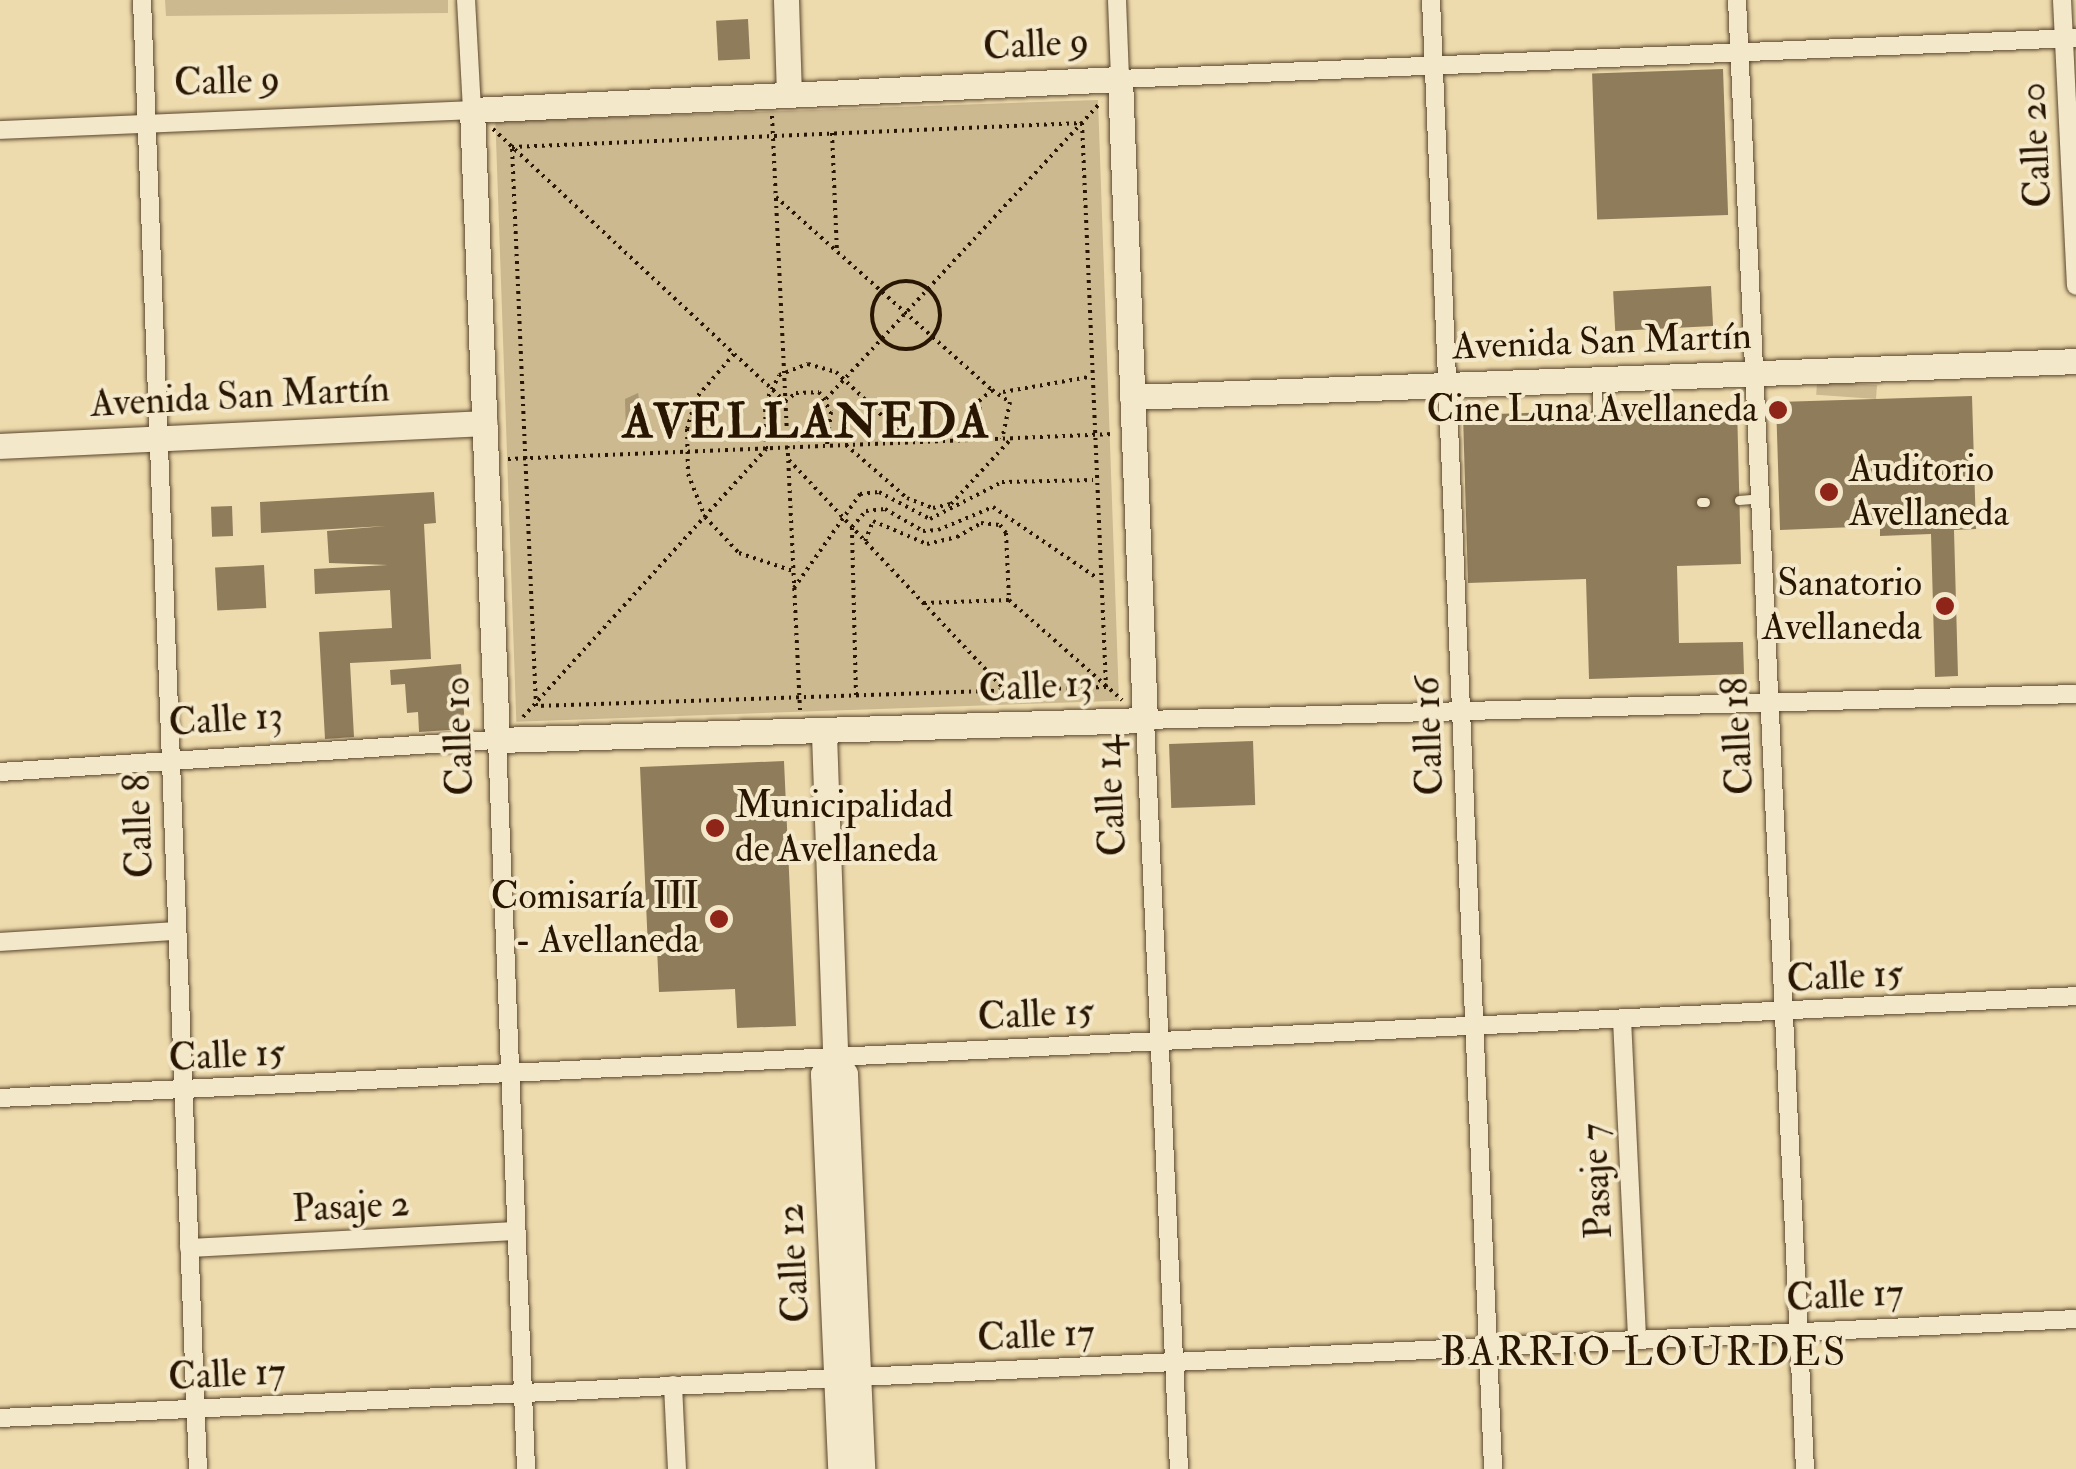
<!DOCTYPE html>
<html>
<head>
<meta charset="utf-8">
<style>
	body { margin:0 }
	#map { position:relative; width:2076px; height:1469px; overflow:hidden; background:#eedbad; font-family:"IM FELL Double Pica",serif }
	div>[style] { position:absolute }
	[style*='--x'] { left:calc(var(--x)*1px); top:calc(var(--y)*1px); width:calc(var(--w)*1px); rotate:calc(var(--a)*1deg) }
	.green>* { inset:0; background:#ccb990; transform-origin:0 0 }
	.water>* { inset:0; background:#ab9873 }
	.building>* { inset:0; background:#8f7c5b; transform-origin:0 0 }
	.path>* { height:4px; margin-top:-2px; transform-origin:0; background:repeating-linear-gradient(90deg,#281502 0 2.5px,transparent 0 7.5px) }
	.path>.ring { margin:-2px; padding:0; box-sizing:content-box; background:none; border:4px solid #281502; border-radius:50% }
	.roads { filter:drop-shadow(0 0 2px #5a462d) drop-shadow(0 0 2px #5a462d) }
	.lane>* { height:9px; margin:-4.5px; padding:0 4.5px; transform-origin:4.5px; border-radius:4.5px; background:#f4e8ca }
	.street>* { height:18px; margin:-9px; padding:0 9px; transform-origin:9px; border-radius:9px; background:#f4e8ca }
	.secondary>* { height:25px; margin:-12.5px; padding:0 12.5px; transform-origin:12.5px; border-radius:12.5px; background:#f4e8ca }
	.dots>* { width:28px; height:28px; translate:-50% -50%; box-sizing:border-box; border:5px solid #f4e8ca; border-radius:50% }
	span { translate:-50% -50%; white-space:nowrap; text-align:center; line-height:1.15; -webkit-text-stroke:8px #f4e8ca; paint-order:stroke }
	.street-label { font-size:38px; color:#281502 }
	.poi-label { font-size:38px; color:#281502 }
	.right { translate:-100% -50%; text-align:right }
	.left { translate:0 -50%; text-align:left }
	.neighbourhood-label { font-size:40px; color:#281502; letter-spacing:2.5px }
	.district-label { font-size:48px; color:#281502; font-weight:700; letter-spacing:2.5px }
</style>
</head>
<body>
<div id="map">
	<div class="green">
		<i style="clip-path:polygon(165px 0,448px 0,448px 13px,166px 16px)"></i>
		<i style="left:1098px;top:100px;width:601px;height:603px;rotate:88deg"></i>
		<i style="left:1877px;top:385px;width:14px;height:60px;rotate:94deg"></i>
	</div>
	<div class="water">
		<i style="clip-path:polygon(638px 393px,645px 433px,632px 439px,626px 434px,625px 399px)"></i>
	</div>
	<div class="building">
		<i style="left:748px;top:19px;width:40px;height:32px;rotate:87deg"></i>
		<i style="left:1723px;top:69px;width:146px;height:131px;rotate:88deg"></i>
		<i style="left:1711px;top:286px;width:40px;height:98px;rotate:87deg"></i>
		<i style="clip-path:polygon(1972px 396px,1976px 529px,1954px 530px,1958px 676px,1935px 677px,1931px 534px,1880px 536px,1880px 526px,1780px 530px,1776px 402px)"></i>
		<i style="clip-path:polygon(1737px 406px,1741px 564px,1677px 566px,1679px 643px,1743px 642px,1744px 674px,1589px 679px,1586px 579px,1468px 583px,1463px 415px)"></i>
		<i style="clip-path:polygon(434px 492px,436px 523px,424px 524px,431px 659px,350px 663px,354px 737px,325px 739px,319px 632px,392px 628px,390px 590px,315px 594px,314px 569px,388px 565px,329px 563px,327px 531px,386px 526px,261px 533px,260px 502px)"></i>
		<i style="left:232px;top:506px;width:30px;height:21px;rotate:88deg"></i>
		<i style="left:264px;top:565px;width:43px;height:49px;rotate:87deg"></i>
		<i style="clip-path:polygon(461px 664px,465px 729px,419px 732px,418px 712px,407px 713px,405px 684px,391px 685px,390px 670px)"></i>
		<i style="left:1253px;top:741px;width:64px;height:84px;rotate:88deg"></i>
		<i style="clip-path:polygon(784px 761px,796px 1026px,737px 1028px,735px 989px,659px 992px,657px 948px,648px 949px,640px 767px)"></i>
	</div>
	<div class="path">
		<i style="--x:772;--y:116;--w:595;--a:87.3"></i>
		<i style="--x:1082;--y:123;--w:565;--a:87.56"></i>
		<i style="--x:1106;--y:687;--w:570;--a:178.09"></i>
		<i style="--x:536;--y:706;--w:560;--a:-92.46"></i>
		<i style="--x:512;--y:147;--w:571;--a:-2.41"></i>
		<i style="--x:493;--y:129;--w:399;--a:43"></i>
		<i style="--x:785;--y:401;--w:14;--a:-36"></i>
		<i style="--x:796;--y:393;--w:23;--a:-2"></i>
		<i style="--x:819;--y:392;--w:23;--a:59"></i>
		<i style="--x:831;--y:412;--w:34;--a:97"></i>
		<i style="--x:832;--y:133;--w:119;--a:87.6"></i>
		<i style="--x:776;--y:197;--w:290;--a:41.8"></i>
		<i class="ring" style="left:872px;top:281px;width:64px;height:64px"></i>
		<i style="--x:734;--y:354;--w:58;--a:130.8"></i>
		<i style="--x:696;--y:398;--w:32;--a:106"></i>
		<i style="--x:687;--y:429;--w:45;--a:88.7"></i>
		<i style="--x:688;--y:474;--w:46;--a:68.4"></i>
		<i style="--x:705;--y:517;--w:50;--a:46.6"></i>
		<i style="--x:739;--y:553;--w:57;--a:18.4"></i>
		<i style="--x:1003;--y:392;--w:87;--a:-9.9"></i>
		<i style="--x:826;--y:399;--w:405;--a:-47.2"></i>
		<i style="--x:980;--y:440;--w:39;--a:-91"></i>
		<i style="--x:979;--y:401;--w:17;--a:-40"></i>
		<i style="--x:992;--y:390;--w:22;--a:34"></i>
		<i style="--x:1010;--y:402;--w:38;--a:102"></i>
		<i style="--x:846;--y:445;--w:81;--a:41"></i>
		<i style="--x:907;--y:498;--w:28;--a:21"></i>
		<i style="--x:933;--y:508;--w:18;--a:-13"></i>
		<i style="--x:951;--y:504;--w:87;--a:-47.3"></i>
		<i style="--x:508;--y:459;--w:606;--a:-2.37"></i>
		<i style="--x:789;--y:460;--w:314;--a:46.8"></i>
		<i style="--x:865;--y:541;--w:22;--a:-68"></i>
		<i style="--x:873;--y:521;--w:59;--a:23.1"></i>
		<i style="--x:927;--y:544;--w:31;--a:-13"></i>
		<i style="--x:957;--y:537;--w:28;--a:-30"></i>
		<i style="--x:981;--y:523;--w:19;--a:6"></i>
		<i style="--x:1000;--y:525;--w:10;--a:53"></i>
		<i style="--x:1006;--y:533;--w:67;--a:87.4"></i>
		<i style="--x:1009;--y:600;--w:151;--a:41.5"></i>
		<i style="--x:794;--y:588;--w:115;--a:-54.9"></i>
		<i style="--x:860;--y:494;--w:19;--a:-6"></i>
		<i style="--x:879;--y:492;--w:58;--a:27.9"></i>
		<i style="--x:930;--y:519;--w:81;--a:-27.2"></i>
		<i style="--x:1002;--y:482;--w:91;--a:-1.3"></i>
		<i style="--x:924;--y:603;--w:85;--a:-2"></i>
		<i style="--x:856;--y:695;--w:168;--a:-91.4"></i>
		<i style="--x:852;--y:527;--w:21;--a:-49"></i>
		<i style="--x:866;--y:511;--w:19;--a:-6"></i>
		<i style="--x:885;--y:509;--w:44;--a:30.1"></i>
		<i style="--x:923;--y:531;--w:15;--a:-4"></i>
		<i style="--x:938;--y:530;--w:60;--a:-22.7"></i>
		<i style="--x:993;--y:507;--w:126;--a:34.3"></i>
		<i style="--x:523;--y:717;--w:362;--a:-47.8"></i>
		<i style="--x:766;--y:449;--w:46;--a:-91.2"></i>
		<i style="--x:765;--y:403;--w:31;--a:-63"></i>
		<i style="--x:779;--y:375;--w:31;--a:-21"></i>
		<i style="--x:808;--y:364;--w:29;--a:16"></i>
		<i style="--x:836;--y:372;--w:103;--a:43.4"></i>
	</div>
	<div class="roads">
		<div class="lane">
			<i style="--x:1597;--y:382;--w:29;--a:90"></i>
			<i style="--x:1739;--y:500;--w:21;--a:-5"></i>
			<i style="--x:1701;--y:502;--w:4;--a:0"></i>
		</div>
		<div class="street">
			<i style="--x:142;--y:0;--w:1470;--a:87.82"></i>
			<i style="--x:1117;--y:0;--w:79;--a:87.8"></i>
			<i style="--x:1120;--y:79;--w:957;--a:-2.46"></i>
			<i style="--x:1431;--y:0;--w:1470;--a:87.58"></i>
			<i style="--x:1737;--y:0;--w:1471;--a:87.35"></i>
			<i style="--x:2062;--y:0;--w:286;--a:87.2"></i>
			<i style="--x:0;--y:130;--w:472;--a:-2.4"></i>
			<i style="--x:472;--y:110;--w:110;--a:-93.1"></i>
			<i style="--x:0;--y:772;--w:498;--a:-3.7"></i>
			<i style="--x:497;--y:740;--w:730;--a:87.72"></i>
			<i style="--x:0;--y:942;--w:176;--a:-3.6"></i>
			<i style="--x:1622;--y:1019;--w:321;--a:87.3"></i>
			<i style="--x:0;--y:1098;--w:2079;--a:-2.81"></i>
			<i style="--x:189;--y:1248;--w:327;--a:-3"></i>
			<i style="--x:673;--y:1385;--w:84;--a:87.3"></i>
			<i style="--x:0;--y:1418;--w:2078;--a:-2.73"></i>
			<i style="--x:1179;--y:1469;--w:750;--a:-92.6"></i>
			<i style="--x:1145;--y:720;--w:931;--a:-1.6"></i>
		</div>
		<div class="secondary">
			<i style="--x:786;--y:0;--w:95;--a:88.2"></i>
			<i style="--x:1120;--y:79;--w:641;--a:87.77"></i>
			<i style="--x:1145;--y:720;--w:648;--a:178.23"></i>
			<i style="--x:497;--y:740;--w:630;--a:-92.27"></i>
			<i style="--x:472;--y:110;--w:649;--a:-2.74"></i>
			<i style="--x:1132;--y:397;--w:945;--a:-2.18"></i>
			<i style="--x:0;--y:446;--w:485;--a:-2.7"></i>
			<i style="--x:824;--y:734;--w:323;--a:88"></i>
			<i style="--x:835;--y:1057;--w:20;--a:60"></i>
			<i style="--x:845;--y:1074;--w:395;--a:87.5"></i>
			<i style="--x:835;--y:1057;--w:21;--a:125"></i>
			<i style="--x:823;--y:1074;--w:395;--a:87.5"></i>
		</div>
	</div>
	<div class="dots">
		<i style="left:1778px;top:410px;background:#8f2418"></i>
		<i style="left:1829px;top:492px;background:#8f2418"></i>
		<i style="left:1945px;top:606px;background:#8f2418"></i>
		<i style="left:715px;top:828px;background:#8f2418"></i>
		<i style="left:719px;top:919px;background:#8f2418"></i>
	</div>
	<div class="street-label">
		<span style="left:1036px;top:45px;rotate:-3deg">Calle 9</span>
		<span style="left:227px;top:82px;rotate:-2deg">Calle 9</span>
		<span style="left:2036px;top:145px;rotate:-93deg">Calle 20</span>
		<span style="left:1602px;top:342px;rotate:-2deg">Avenida San Martín</span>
		<span style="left:240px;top:397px;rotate:-3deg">Avenida San Martín</span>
		<span style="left:1036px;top:687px;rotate:-3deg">Calle 13</span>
		<span style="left:226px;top:720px;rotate:-4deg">Calle 13</span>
		<span style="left:459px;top:736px;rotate:-92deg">Calle 10</span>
		<span style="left:1429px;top:736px;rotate:-92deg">Calle 16</span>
		<span style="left:1738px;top:736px;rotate:-93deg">Calle 18</span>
		<span style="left:1111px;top:796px;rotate:-93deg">Calle 14</span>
		<span style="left:139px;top:826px;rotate:-92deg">Calle 8</span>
		<span style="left:1845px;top:977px;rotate:-3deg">Calle 15</span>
		<span style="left:1036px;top:1015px;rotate:-3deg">Calle 15</span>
		<span style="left:227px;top:1056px;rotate:-3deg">Calle 15</span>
		<span style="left:1597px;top:1181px;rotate:-93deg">Pasaje 7</span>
		<span style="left:351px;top:1207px;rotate:-3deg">Pasaje 2</span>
		<span style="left:794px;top:1263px;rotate:-93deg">Calle 12</span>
		<span style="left:1845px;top:1296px;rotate:-3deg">Calle 17</span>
		<span style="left:1036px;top:1336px;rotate:-3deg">Calle 17</span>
		<span style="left:227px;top:1375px;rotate:-3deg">Calle 17</span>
	</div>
	<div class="poi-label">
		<span class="right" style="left:1758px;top:410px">Cine Luna Avellaneda</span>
		<span class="left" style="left:1849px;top:492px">Auditorio<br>Avellaneda</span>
		<span class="right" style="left:1922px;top:606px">Sanatorio<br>Avellaneda</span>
		<span class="left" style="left:735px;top:828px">Municipalidad<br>de Avellaneda</span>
		<span class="right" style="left:699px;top:919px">Comisaría III<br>- Avellaneda</span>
	</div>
	<div class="neighbourhood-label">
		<span style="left:1644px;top:1353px">BARRIO LOURDES</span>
	</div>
	<div class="district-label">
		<span style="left:807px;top:423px">AVELLANEDA</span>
	</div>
</div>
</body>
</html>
